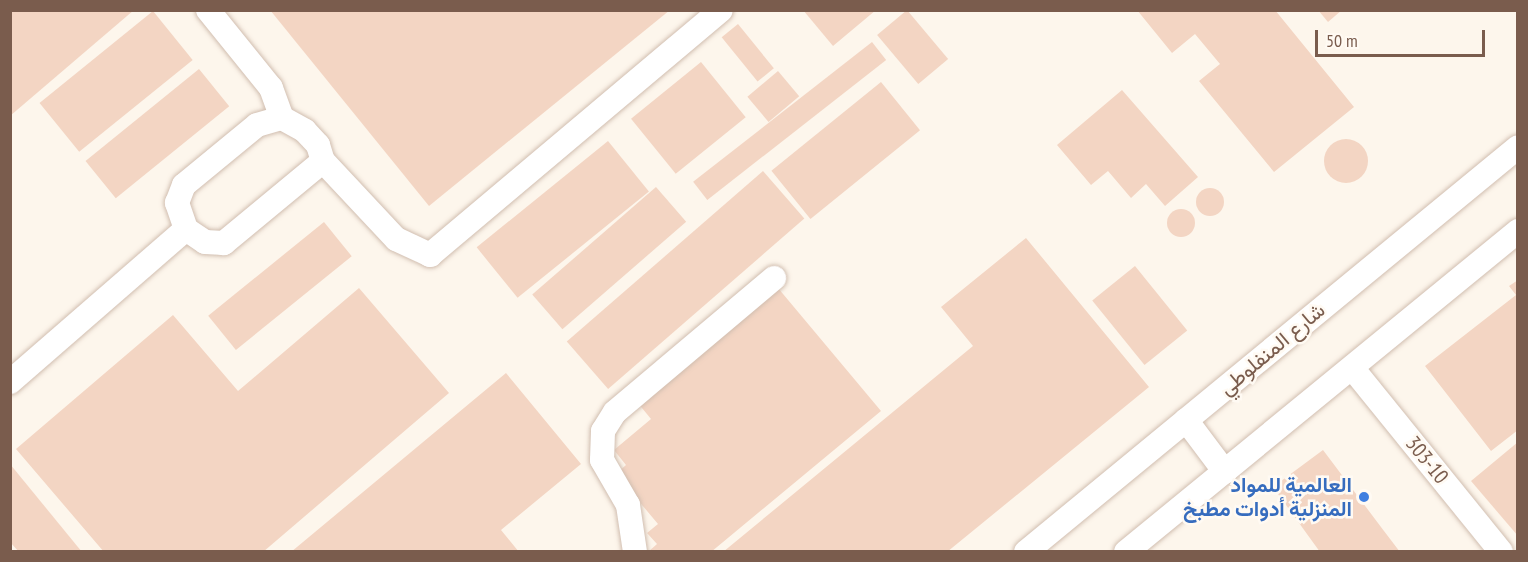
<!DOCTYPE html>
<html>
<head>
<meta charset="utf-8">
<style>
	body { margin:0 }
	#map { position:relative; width:1528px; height:562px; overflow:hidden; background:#fdf6ec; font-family:"PT Sans Narrow",Vazirmatn,sans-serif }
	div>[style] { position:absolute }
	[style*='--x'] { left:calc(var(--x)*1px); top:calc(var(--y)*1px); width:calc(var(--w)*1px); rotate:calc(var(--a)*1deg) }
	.building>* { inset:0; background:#f3d5c3; transform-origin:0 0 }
	.round { border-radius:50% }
	.roads { filter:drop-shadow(0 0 2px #d1beb0) drop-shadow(0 0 2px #d1beb0) }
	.minor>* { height:24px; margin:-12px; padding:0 12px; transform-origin:12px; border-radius:12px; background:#fff }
	.dots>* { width:16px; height:16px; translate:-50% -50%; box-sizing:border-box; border:3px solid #fffaf3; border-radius:50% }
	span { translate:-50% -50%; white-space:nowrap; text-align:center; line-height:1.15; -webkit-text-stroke:5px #fffaf3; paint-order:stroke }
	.street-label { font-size:21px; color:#7a5c4d }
	.shop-label { font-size:21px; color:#366cbe; font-weight:700 }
	.right { translate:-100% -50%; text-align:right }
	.frame { position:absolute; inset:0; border:12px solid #7a5c4d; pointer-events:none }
	.scale { position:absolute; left:1315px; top:30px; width:170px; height:27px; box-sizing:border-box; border:3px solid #7a5c4d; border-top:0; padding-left:8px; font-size:18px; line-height:21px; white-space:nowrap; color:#7a5c4d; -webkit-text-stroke:4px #fffaf3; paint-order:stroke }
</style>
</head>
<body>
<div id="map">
	<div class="building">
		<i style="clip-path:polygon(10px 10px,134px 10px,10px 116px)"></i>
		<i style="clip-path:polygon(270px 10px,670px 10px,429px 206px)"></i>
		<i style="clip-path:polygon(803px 10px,876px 10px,833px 46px)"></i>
		<i style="left:907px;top:10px;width:64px;height:39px;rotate:50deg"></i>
		<i style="clip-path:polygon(1137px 10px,1275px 10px,1354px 107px,1274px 172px,1199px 81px,1220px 64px,1195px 34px,1172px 53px)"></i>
		<i style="clip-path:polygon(1318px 10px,1342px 10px,1328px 22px)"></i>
		<i style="left:153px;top:11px;width:63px;height:146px;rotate:51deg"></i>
		<i style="left:738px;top:24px;width:57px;height:21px;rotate:51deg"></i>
		<i style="left:872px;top:42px;width:23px;height:227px;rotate:52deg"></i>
		<i style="left:701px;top:62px;width:71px;height:90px;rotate:51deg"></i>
		<i style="left:199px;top:69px;width:48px;height:146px;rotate:51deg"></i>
		<i style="left:778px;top:71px;width:33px;height:40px;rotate:50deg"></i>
		<i style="left:881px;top:82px;width:62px;height:141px;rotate:51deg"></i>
		<i style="clip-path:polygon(1122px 90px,1198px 177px,1165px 206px,1146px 184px,1131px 198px,1108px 171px,1091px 185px,1057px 145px)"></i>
		<i class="round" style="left:1324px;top:139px;width:44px;height:44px"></i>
		<i style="left:608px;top:141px;width:65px;height:169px;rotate:51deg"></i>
		<i style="left:763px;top:171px;width:63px;height:260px;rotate:49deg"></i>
		<i style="left:656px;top:187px;width:46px;height:164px;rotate:49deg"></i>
		<i class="round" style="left:1196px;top:188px;width:28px;height:28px"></i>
		<i class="round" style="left:1167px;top:209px;width:28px;height:28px"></i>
		<i style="left:324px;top:222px;width:44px;height:149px;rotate:51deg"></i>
		<i style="clip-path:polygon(1026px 238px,1149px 387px,947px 552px,723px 552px,973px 346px,941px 307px)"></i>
		<i style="left:1135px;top:266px;width:83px;height:55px;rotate:51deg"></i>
		<i style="clip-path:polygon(1518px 280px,1518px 430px,1491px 451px,1425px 366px,1516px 295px,1509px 286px)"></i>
		<i style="clip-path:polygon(773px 282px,881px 411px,711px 552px,648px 552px,657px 544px,647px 533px,658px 524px,616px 474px,626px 465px,614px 450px,651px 419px,633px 397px)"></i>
		<i style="clip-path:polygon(359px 288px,449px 393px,263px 552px,104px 552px,16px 449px,173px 315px,238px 391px)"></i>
		<i style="clip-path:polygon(506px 373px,581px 464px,501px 530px,519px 552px,291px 552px)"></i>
		<i style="clip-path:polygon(1518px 442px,1518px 536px,1471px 481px)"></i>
		<i style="clip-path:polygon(1323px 450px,1384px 531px,1400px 552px,1320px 552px,1273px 487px)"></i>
		<i style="clip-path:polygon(10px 464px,82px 552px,19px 552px,10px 542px)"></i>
	</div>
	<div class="roads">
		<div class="minor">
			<i style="--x:208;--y:10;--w:100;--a:51.1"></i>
			<i style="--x:271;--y:88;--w:32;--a:70"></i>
			<i style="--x:282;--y:118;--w:26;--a:29"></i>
			<i style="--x:305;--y:131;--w:19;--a:47"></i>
			<i style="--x:318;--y:145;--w:17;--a:73"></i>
			<i style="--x:323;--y:161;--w:129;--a:140.4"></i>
			<i style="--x:224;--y:243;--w:19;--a:-177"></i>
			<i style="--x:205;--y:242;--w:23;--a:-146"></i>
			<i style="--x:186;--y:229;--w:28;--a:-109"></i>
			<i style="--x:177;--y:203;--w:19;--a:-69"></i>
			<i style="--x:184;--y:185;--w:94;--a:-39.4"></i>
			<i style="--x:257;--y:125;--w:26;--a:-16"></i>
			<i style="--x:323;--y:161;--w:107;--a:46.9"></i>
			<i style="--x:396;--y:239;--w:38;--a:25"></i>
			<i style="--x:430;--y:255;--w:380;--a:-40.1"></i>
			<i style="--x:1353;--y:369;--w:235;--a:51"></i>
			<i style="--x:10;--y:382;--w:233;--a:-41"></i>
			<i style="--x:1186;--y:420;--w:65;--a:53.1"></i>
			<i style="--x:635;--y:552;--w:48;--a:-98.5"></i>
			<i style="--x:628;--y:505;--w:52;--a:-120"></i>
			<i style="--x:602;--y:460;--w:29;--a:-88"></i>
			<i style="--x:603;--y:431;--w:22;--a:-58"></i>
			<i style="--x:615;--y:412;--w:208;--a:-40.1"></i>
			<i style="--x:1026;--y:552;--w:637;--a:-39.46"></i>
			<i style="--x:1126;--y:552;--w:507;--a:-39.31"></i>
		</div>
	</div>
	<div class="dots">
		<i style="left:1364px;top:497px;background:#3f7fe0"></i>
	</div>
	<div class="street-label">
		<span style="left:1272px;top:349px;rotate:-40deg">شارع المنفلوطي</span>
		<span style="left:1427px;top:460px;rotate:51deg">303-10</span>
	</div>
	<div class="shop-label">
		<span class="right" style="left:1352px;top:497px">العالمية للمواد<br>المنزلية أدوات مطبخ</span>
	</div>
	<div class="frame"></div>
	<div class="scale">50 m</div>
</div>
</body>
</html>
